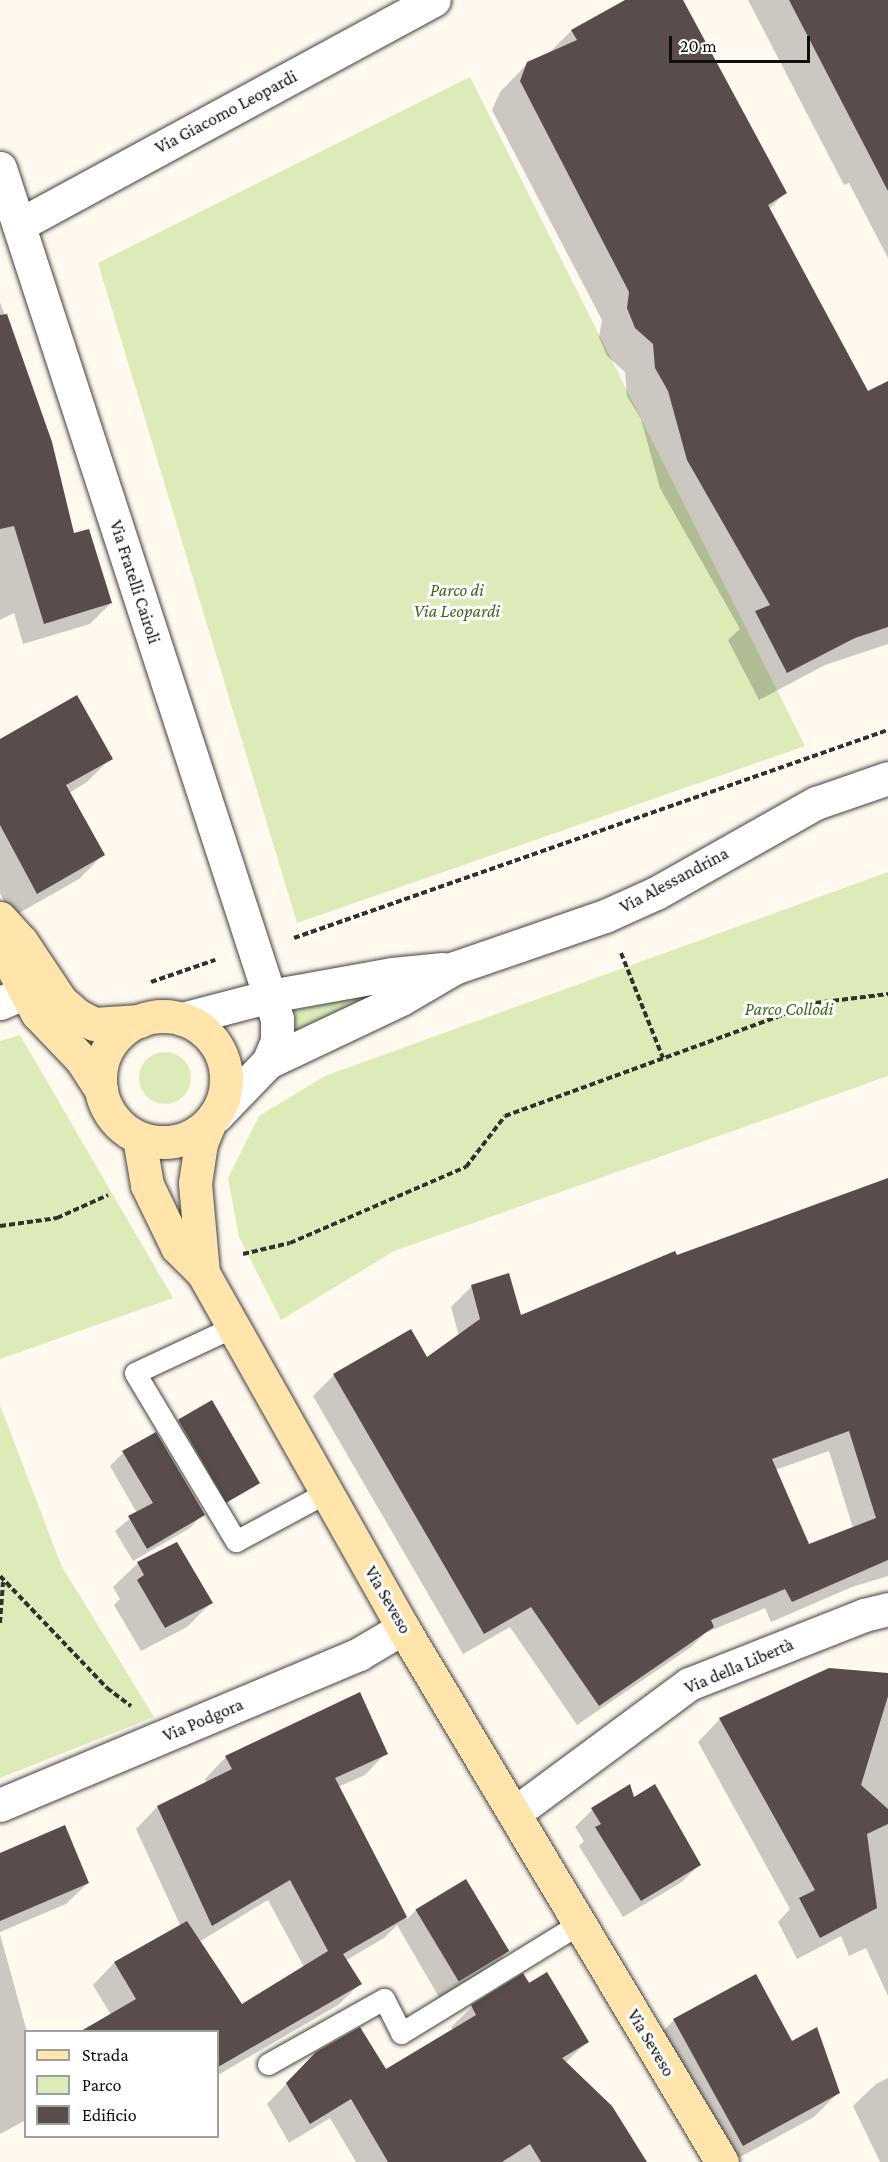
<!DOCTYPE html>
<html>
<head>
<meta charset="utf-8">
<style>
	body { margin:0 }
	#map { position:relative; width:888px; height:2162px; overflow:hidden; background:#fff9f0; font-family:"Crimson Pro",serif }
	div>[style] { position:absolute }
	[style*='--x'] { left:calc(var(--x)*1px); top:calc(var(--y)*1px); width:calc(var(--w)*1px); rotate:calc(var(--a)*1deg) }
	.green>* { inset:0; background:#ddebb8 }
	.round { border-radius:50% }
	.shadow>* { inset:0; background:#0003; transform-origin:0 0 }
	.building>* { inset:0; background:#584d4a; transform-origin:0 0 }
	.path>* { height:4px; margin-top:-2px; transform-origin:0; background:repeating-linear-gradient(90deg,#313131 0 6px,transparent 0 9px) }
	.roads { filter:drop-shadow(0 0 2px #424242) drop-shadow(0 0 2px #424242) }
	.lane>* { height:21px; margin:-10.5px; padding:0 10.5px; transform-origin:10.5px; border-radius:10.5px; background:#fff }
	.street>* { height:33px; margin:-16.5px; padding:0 16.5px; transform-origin:16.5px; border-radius:16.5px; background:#fff }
	.secondary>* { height:33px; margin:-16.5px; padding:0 16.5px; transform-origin:16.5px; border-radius:16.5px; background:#ffe5ab }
	.secondary>.ring { margin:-16.5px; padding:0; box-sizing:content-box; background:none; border:33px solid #ffe5ab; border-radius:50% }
	span { translate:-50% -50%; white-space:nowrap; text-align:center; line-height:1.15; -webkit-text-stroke:6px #fff; paint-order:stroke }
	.street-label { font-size:18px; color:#0f0f0f }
	.park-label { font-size:18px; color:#3b6a1b; font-style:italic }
	.legend { position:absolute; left:24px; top:2030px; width:195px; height:108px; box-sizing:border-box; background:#fff; border:2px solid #9f9f9f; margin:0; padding:8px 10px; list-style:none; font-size:18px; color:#0f0f0f }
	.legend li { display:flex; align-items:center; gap:12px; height:30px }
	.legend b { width:30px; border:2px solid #9f9f9f }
	.scale { position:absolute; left:669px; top:36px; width:141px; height:27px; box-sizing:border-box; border:3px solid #0f0f0f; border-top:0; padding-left:8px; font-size:18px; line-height:21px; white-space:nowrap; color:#0f0f0f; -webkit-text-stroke:4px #fff; paint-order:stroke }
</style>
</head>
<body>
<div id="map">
	<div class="green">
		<i style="clip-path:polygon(470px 77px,805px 746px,297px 923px,98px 263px)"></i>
		<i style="clip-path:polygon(888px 872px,888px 1076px,394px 1251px,281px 1320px,239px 1237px,228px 1178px,259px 1116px,325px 1076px)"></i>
		<i style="clip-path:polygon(376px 992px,296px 1034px,295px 1010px)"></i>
		<i style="clip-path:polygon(20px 1035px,173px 1298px,0 1359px,0 1041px)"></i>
		<i class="round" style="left:139px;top:1052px;width:52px;height:52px"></i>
		<i style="clip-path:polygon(0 1405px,61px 1565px,154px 1717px,0 1778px)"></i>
	</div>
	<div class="shadow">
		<i style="clip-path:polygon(628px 0,681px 0,785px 193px,769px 209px,868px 393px,888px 392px,888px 644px,825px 665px,759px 700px,728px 640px,740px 629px,660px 488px,641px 419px,627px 396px,625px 372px,607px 356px,599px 337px,602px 320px,492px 110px,500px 92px,528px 63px,548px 54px,571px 31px)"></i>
		<i style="clip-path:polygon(748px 0,888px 0,888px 258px,849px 183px,844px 185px)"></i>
		<i style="clip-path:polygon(0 302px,50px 442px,73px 535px,111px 603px,90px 624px,23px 644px,14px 613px,0 620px)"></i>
		<i style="clip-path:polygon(0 740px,111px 758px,87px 782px,69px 793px,103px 855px,79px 879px,12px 917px,0 893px)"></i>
		<i style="clip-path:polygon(evenodd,888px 1179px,888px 1576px,852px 1587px,771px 1622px,765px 1608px,705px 1633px,691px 1647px,577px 1725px,510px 1627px,463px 1654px,313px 1396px,334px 1375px,426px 1359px,459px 1336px,451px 1307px,472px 1286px,520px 1317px,888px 1179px,829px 1451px,853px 1528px,808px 1546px,775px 1470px,829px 1451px)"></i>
		<i style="left:211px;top:1402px;width:94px;height:49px;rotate:60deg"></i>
		<i style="clip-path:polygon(123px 1453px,203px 1514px,190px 1528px,133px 1561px,115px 1531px,137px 1513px,110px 1466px)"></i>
		<i style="clip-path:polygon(176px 1544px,211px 1603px,187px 1627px,141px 1651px,114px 1605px,120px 1599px,113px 1587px,138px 1563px)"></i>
		<i style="clip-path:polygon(888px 1674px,888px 1996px,866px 1948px,849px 1956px,841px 1936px,797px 1959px,778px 1922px,790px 1909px,698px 1742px,720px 1719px)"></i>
		<i style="clip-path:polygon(evenodd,386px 1753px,365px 1775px,338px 1787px,407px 1919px,416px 1910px,508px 1951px,491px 1969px,440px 1999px,397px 1925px,384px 1938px,345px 1961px,360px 1984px,338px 2005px,218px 2075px,218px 2032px,84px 2032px,111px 2015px,93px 1985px,114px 1963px,181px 1927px,136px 1829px,157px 1807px,207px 1783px,205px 1779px,226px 1757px,386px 1753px,268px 1900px,304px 1967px,242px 2006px,199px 1942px,268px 1900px)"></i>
		<i style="clip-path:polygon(629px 1786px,634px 1799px,699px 1865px,682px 1882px,623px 1917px,579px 1846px,584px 1841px,575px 1827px,592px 1810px)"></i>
		<i style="clip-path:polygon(0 1854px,88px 1883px,66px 1904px,0 1932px)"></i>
		<i style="clip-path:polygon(0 1934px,27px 2032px,26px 2120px,0 2134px)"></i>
		<i style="clip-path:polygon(523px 1975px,587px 2042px,565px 2063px,646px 2162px,356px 2162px,330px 2118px,289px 2143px,267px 2104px,296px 2074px,386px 2072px,453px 2031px,451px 2027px,472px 2007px)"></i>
		<i style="clip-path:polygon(674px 2020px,791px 2043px,838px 2093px,814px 2117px,731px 2162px,650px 2044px)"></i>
		<i style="clip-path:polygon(888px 2078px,888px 2162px,880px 2162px,853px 2106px,876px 2084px)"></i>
	</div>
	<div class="building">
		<i style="clip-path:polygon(625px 0,683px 0,787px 193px,768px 205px,868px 391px,888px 381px,888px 627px,855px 638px,787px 673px,755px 611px,770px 605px,687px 460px,668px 391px,655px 368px,653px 344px,635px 328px,627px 308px,629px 292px,520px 81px,527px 62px,577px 40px,571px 30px)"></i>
		<i style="clip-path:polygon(789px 0,888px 0,888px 191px)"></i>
		<i style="clip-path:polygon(7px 314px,52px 442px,74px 533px,89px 529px,112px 603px,44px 624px,14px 526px,0 529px,0 315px)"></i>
		<i style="clip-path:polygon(77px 695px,113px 759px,66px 785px,105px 855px,37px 894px,0 825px,0 739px)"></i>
		<i style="clip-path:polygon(evenodd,888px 1178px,888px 1560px,792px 1602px,785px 1589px,711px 1620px,714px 1627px,599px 1706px,531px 1607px,484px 1634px,333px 1374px,411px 1329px,427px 1357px,480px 1319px,471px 1285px,509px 1273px,521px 1315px,675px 1251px,677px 1255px,888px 1178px,849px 1431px,876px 1518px,809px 1544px,772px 1459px,849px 1431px)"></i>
		<i style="left:212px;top:1400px;width:96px;height:39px;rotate:60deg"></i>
		<i style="clip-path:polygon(156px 1432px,205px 1515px,147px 1549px,128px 1516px,153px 1503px,122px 1451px)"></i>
		<i style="clip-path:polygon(177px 1542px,213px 1603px,165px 1628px,137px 1580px,144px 1575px,137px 1562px)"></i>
		<i style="clip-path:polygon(829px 1668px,888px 1673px,888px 1696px,861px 1785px,888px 1809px,888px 1824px,867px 1834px,877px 1908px,820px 1938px,799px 1898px,815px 1890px,719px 1718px)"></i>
		<i style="clip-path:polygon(360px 1692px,388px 1754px,335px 1778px,407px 1917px,343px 1954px,362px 1984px,218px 2067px,218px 2031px,81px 2031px,136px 1999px,114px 1962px,187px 1921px,242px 2004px,328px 1951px,290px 1880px,212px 1926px,157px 1806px,232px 1769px,225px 1756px)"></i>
		<i style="clip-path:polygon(630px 1784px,634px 1797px,655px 1784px,701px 1865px,641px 1901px,595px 1827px,601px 1824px,591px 1808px)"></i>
		<i style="clip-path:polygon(65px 1825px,89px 1883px,0 1921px,0 1853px)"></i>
		<i style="left:466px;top:1879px;width:84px;height:59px;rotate:59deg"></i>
		<i style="clip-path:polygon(547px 1972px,589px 2042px,562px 2058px,612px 2106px,647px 2162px,541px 2162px,530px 2144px,502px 2162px,388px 2162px,351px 2099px,310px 2124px,286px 2083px,316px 2052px,360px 2027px,386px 2069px,476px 2015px,471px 2005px,523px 1973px,529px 1983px)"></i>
		<i style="clip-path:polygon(756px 1974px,792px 2041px,817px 2027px,840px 2093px,743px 2146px,673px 2019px)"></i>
	</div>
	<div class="path">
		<i style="--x:294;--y:938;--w:629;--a:-19.3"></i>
		<i style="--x:621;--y:953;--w:113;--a:68.2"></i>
		<i style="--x:151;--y:982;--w:68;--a:-19"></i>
		<i style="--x:0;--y:1226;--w:58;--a:-8"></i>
		<i style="--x:57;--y:1218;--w:56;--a:-24.3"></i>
		<i style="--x:243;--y:1254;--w:48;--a:-13.2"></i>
		<i style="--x:290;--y:1243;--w:192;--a:-23.4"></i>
		<i style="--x:466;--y:1167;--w:64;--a:-52.6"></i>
		<i style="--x:505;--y:1116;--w:330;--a:-20"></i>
		<i style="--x:815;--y:1003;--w:74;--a:-7"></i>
		<i style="--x:0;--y:1576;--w:155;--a:46.3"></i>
		<i style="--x:107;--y:1688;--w:30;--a:37"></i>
		<i style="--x:0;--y:1623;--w:41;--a:-85.8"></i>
	</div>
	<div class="roads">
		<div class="lane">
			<i style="--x:233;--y:1327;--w:108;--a:154.9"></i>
			<i style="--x:135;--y:1373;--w:196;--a:59"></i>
			<i style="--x:236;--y:1541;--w:103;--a:-28.3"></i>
			<i style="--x:268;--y:2064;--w:133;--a:-29.3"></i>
			<i style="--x:384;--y:1999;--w:38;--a:63"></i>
			<i style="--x:401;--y:2033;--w:209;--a:-31.5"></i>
		</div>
		<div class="street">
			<i style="--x:0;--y:168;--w:895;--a:71.97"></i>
			<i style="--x:277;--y:1019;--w:22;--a:90"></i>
			<i style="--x:277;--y:1041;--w:23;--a:113"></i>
			<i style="--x:19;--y:225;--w:472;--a:-28.5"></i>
			<i style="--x:0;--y:1003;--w:51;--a:-23.1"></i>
			<i style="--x:182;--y:1019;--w:91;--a:-14.6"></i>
			<i style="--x:270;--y:996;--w:124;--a:-10.2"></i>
			<i style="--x:392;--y:974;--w:51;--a:-5.6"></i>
			<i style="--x:216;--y:1116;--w:75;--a:-46.1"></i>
			<i style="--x:268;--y:1062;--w:147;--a:-25.3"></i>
			<i style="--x:401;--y:999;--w:61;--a:-30.3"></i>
			<i style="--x:454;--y:968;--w:160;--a:-19"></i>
			<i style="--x:605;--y:916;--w:56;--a:-24.3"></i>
			<i style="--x:656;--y:893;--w:184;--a:-29.4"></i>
			<i style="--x:816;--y:803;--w:76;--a:-19.1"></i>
			<i style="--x:0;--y:1805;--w:389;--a:-22.8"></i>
			<i style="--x:359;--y:1654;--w:51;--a:-30.6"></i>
			<i style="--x:516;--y:1812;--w:215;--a:-36.5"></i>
			<i style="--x:689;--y:1684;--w:188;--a:-21.5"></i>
			<i style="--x:864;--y:1615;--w:25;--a:-14"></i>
		</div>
		<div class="secondary">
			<i style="--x:0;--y:918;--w:31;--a:48"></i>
			<i style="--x:21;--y:941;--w:72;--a:56.3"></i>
			<i style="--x:61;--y:1001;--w:21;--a:41"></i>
			<i style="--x:77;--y:1015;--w:19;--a:28"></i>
			<i style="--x:94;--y:1024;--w:46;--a:-3.7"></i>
			<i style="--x:3;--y:950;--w:72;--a:61.6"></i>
			<i style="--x:37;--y:1013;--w:64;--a:46.3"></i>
			<i style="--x:81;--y:1059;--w:37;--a:57"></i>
			<i class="ring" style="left:100px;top:1016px;width:93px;height:93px"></i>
			<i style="--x:139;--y:1138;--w:48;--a:80.3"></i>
			<i style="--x:147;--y:1185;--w:69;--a:64.2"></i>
			<i style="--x:177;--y:1247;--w:37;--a:45"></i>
			<i style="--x:203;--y:1273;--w:407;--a:60.6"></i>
			<i style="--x:403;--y:1628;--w:622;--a:59.15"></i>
			<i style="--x:203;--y:1273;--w:90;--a:-95.1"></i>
			<i style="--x:195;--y:1183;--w:40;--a:-81.5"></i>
			<i style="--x:201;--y:1143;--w:23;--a:-67"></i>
		</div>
	</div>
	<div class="street-label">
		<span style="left:226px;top:112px;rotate:-28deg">Via Giacomo Leopardi</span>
		<span style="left:135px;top:582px;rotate:72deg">Via Fratelli Cairoli</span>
		<span style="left:674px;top:880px;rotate:-28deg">Via Alessandrina</span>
		<span style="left:388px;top:1600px;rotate:60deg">Via Seveso</span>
		<span style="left:739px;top:1666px;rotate:-23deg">Via della Libertà</span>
		<span style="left:203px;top:1720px;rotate:-23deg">Via Podgora</span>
		<span style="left:651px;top:2043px;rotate:59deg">Via Seveso</span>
	</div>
	<div class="park-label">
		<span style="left:457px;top:601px">Parco di<br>Via Leopardi</span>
		<span style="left:789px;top:1009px">Parco Collodi</span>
	</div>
	<ul class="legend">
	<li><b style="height:8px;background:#ffe5ab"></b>Strada</li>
	<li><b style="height:16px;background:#ddebb8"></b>Parco</li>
	<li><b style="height:16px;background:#584d4a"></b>Edificio</li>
	</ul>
	<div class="scale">20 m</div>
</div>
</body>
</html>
